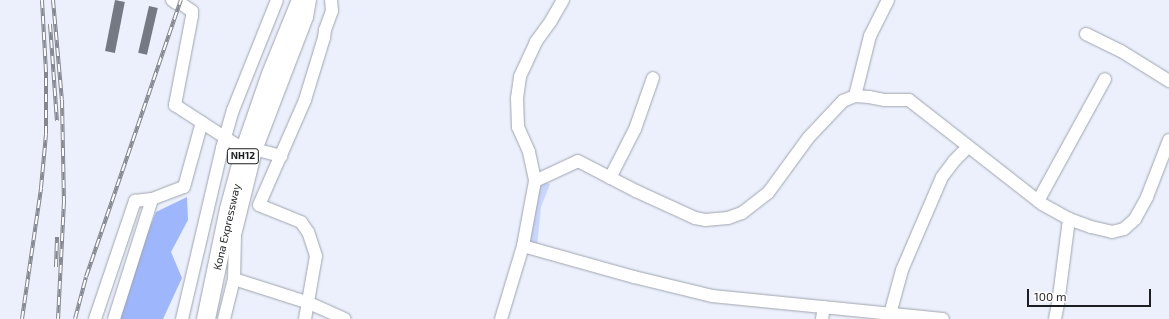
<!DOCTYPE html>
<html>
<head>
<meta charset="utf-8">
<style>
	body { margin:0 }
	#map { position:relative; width:1169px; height:319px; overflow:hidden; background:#ebf0fc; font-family:"Exo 2",sans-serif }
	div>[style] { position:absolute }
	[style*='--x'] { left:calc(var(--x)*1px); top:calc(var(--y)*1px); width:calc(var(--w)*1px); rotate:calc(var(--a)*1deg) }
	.green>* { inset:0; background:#c7d6fd }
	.water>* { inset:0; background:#9db6fc }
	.building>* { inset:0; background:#757983; transform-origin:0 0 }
	.roads { filter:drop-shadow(0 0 1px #9fa4af) drop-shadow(0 0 1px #9fa4af) }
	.minor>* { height:12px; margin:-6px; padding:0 6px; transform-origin:6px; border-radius:6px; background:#fff }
	.highway>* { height:18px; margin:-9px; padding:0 9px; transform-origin:9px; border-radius:9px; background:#fff }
	.rail>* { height:4px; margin-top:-2px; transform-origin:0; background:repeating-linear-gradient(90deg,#fff 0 8px,#84878f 0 16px); box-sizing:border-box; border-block:1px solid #84878f }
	span { translate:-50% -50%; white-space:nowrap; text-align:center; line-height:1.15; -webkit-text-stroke:3px #fff; paint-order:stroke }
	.shield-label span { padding:1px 3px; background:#fff; border:1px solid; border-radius:3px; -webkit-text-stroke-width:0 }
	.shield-label { font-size:10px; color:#1c1e22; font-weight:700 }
	.street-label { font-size:11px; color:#1c1e22 }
	.scale { position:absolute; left:1027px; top:289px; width:124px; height:18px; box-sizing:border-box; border:2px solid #1c1e22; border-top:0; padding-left:5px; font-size:12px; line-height:14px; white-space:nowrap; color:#1c1e22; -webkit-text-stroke:3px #fff; paint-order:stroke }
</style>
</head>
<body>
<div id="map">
	<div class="green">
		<i style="clip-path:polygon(544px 182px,550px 184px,541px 207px,537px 246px,524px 245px,535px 188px)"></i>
	</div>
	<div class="water">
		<i style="clip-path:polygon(187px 197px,188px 220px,171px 252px,182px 278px,163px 319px,120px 319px,144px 242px,156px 212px)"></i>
	</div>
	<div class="building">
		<i style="left:115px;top:0;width:10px;height:52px;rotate:11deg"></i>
		<i style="left:149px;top:6px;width:9px;height:48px;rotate:13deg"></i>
	</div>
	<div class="roads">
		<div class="minor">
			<i style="--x:172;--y:0;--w:5;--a:37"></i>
			<i style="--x:563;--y:0;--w:24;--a:120"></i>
			<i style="--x:551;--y:21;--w:26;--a:126"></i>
			<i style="--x:536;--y:42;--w:38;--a:115"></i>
			<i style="--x:520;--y:77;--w:21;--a:98"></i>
			<i style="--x:517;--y:98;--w:29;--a:88"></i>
			<i style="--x:518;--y:127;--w:27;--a:66"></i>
			<i style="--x:529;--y:152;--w:30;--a:78"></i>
			<i style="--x:535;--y:181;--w:66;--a:100.5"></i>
			<i style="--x:523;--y:246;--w:115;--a:15.6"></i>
			<i style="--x:634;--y:277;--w:80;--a:13.7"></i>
			<i style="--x:712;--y:296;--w:232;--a:5.7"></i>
			<i style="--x:183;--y:5;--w:11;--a:34"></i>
			<i style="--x:192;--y:11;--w:5;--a:90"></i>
			<i style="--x:192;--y:16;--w:91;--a:100.8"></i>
			<i style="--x:175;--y:105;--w:72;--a:33"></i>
			<i style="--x:235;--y:144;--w:48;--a:14.6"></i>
			<i style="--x:1086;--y:34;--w:39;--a:26"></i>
			<i style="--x:1121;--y:51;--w:57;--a:32"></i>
			<i style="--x:855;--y:96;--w:62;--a:-76"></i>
			<i style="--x:870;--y:36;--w:40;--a:-63.4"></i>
			<i style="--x:610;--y:178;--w:55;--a:-63"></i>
			<i style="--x:635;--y:129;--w:54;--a:-70.6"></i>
			<i style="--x:535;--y:181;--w:47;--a:-24.9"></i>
			<i style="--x:578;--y:161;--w:65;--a:27.3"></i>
			<i style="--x:636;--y:191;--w:65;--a:24.6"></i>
			<i style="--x:695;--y:218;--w:10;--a:11"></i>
			<i style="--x:705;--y:220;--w:23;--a:-5"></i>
			<i style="--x:728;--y:218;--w:15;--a:-20"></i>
			<i style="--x:742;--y:213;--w:33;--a:-38"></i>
			<i style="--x:768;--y:193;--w:69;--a:-53.8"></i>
			<i style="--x:809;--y:137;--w:50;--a:-46.6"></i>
			<i style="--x:843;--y:101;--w:13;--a:-23"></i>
			<i style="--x:855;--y:96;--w:14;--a:4"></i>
			<i style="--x:869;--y:97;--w:15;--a:11"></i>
			<i style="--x:884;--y:100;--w:25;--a:0"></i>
			<i style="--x:909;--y:100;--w:169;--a:38"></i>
			<i style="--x:1042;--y:204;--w:31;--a:29"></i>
			<i style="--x:1069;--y:219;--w:23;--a:20"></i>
			<i style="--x:1091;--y:227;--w:22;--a:13"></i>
			<i style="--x:1112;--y:232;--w:12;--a:-14"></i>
			<i style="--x:1124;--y:229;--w:15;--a:-42"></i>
			<i style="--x:1135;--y:219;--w:25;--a:-61"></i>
			<i style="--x:1147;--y:197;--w:61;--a:-68.9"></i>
			<i style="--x:1038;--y:201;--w:139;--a:-61.2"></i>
			<i style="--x:234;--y:279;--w:79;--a:17.7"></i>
			<i style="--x:309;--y:303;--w:39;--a:24"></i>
			<i style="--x:890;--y:314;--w:46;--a:-74.7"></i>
			<i style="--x:902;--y:270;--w:101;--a:-66.7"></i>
			<i style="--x:942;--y:177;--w:20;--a:-53"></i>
			<i style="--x:954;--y:161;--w:20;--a:-45"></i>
			<i style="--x:95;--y:319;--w:125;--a:-71.3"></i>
			<i style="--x:135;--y:201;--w:17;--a:-7"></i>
			<i style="--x:152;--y:199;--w:34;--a:-21"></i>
			<i style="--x:184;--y:187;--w:67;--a:-74.5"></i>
			<i style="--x:114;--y:319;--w:126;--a:-72.4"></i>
			<i style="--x:182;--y:319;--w:176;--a:-76.8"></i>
			<i style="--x:222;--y:148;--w:40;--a:-74"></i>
			<i style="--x:233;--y:110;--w:118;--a:-68.2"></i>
			<i style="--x:224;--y:319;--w:41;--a:-76"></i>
			<i style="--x:234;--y:279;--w:44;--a:-88.7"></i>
			<i style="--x:235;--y:235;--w:88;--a:-76.1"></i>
			<i style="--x:256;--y:150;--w:142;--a:-69"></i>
			<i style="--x:307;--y:17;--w:17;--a:-80"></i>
			<i style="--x:305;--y:319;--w:64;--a:-80.1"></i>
			<i style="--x:316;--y:256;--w:25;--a:-108"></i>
			<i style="--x:308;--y:232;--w:12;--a:-125"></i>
			<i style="--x:301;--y:222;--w:45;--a:-158"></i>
			<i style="--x:259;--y:205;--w:115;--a:-66.3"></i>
			<i style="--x:305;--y:100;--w:65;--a:-73"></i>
			<i style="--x:324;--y:38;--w:8;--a:-83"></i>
			<i style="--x:325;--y:30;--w:20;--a:-70"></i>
			<i style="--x:332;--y:11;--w:11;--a:-95"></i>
			<i style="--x:501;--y:319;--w:76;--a:-73.2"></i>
			<i style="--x:822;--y:319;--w:12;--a:-81"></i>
			<i style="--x:1055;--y:319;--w:15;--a:-79"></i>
			<i style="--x:1058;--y:304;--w:86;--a:-82.6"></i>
		</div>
		<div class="highway">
			<i style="--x:206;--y:319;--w:112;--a:-78.2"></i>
			<i style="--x:229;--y:209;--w:65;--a:-74.9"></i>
			<i style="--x:246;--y:146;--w:76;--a:-70.9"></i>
			<i style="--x:271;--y:74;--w:80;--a:-67.9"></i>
		</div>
	</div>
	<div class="rail">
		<i style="--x:53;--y:0;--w:100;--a:84.9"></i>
		<i style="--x:62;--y:100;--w:101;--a:88.9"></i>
		<i style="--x:64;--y:201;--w:118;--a:92.9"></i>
		<i style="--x:50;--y:24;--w:97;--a:85.9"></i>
		<i style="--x:56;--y:267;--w:30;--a:-88"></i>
		<i style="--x:22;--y:319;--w:132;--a:-81.7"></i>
		<i style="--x:41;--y:188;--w:54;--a:-84.7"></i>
		<i style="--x:46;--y:134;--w:62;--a:-90"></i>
		<i style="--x:46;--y:72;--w:72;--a:-93.2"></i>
		<i style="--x:75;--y:319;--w:43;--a:-75.3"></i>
		<i style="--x:86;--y:277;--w:293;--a:-71.1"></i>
	</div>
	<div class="shield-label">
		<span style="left:243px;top:156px">NH12</span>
	</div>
	<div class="street-label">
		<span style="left:227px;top:227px;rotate:-77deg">Kona Expressway</span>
	</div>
	<div class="scale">100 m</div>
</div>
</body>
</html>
